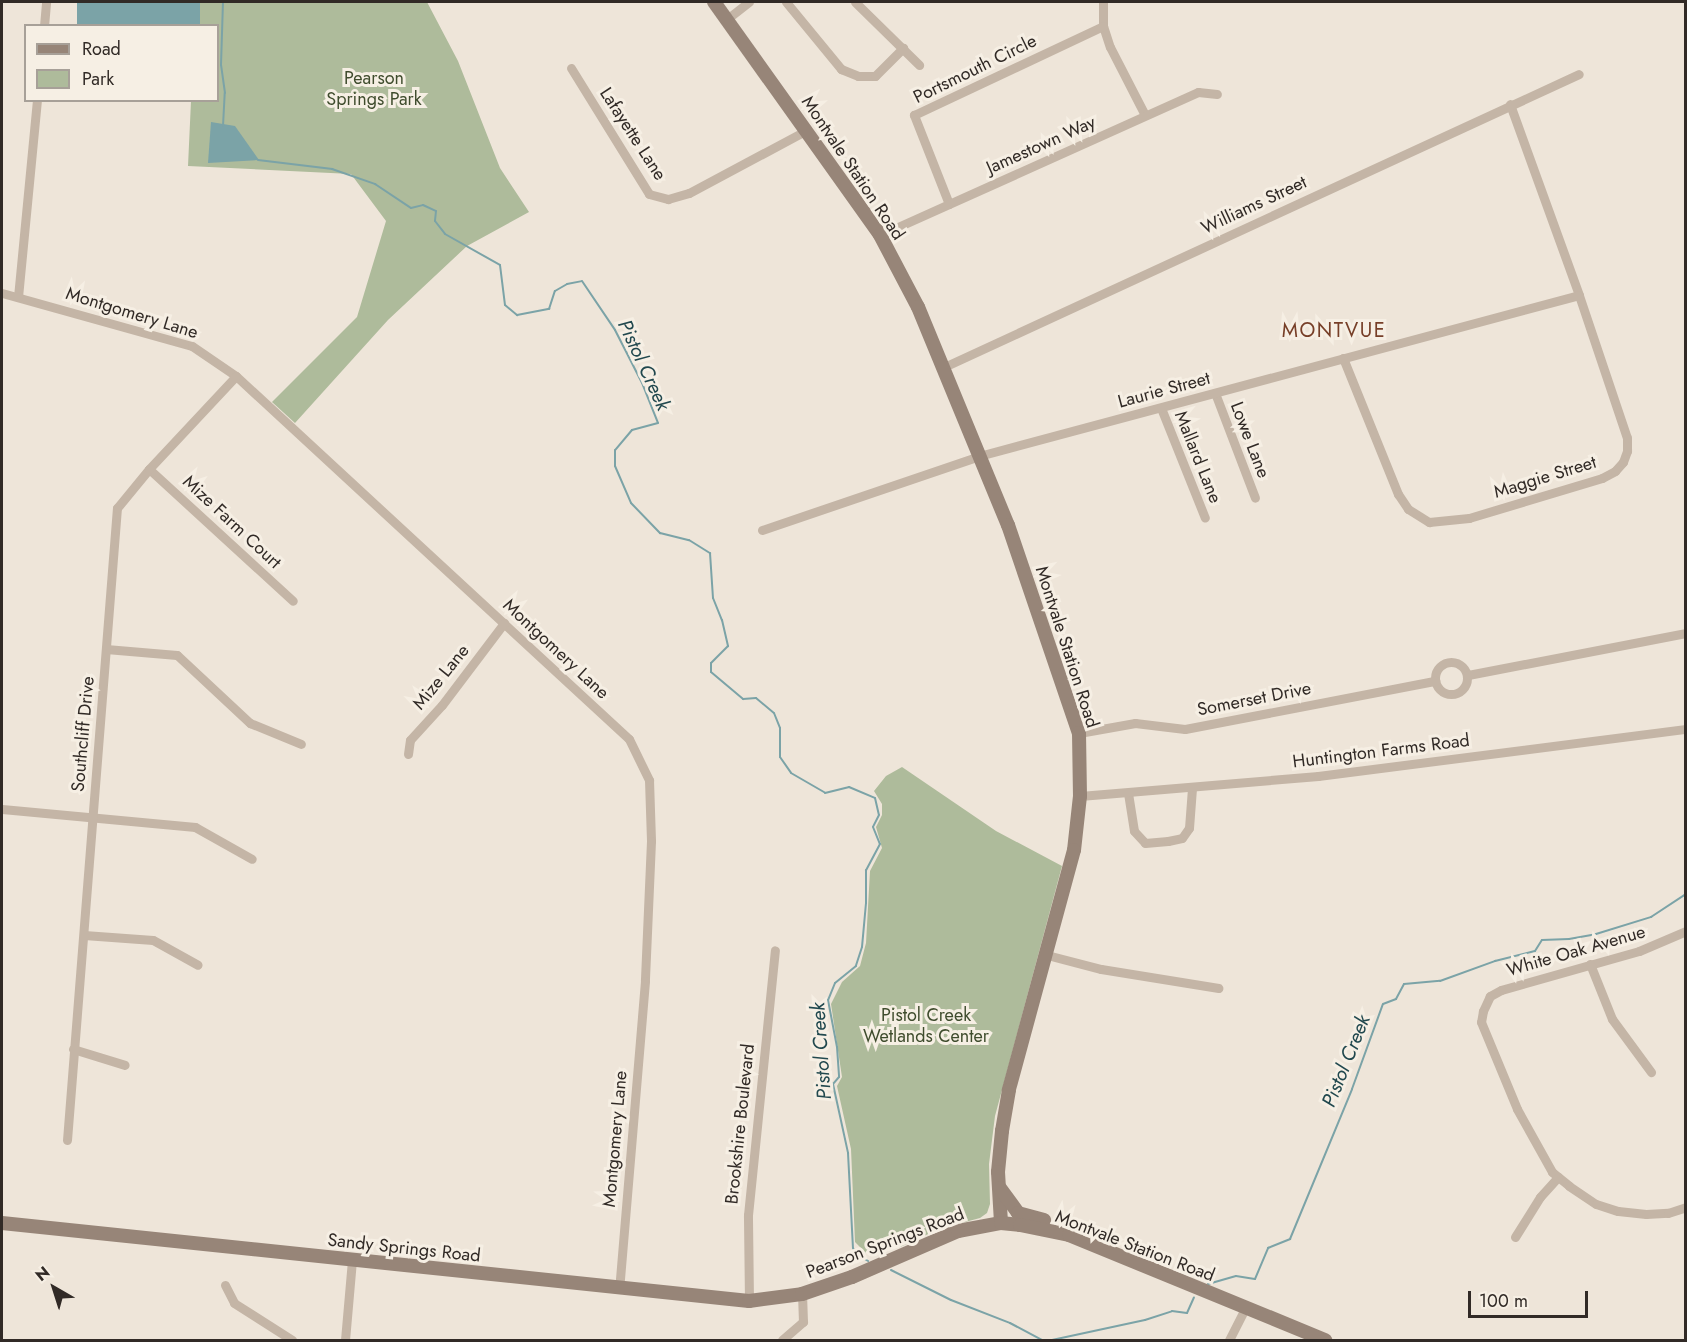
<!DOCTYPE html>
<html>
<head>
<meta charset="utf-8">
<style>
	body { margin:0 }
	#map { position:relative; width:1687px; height:1342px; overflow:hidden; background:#eee5d9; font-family:Jost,sans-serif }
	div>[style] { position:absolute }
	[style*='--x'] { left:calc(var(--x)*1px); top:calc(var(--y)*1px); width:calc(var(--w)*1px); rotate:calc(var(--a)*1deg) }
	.green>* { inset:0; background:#aebb9b }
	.water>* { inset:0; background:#7ba3a7; transform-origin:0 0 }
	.stream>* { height:2px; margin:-1px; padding:0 1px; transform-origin:1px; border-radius:1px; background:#7ba3a7 }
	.street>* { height:9px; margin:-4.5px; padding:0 4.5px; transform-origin:4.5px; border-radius:4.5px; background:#c4b5a6 }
	.street>.ring { margin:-4.5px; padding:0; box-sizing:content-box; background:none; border:9px solid #c4b5a6; border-radius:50% }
	.secondary>* { height:14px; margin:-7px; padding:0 7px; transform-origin:7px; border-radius:7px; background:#978578 }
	span { translate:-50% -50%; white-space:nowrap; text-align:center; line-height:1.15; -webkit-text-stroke:6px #f6efe4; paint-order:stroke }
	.street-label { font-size:18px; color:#312a26 }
	.park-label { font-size:18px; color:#3f4c2d }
	.neighbourhood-label { font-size:20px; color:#773f28; letter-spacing:1.5px }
	.water-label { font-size:20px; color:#21484e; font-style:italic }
	.frame { position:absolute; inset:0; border:3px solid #312a26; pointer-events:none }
	.legend { position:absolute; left:24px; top:24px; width:195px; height:78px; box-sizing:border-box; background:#f6efe4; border:2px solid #a7a098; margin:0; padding:8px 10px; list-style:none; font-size:18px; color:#312a26 }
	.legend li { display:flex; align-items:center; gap:12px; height:30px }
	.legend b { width:30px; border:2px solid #a7a098 }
	.north { position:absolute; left:24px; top:1258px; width:60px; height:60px; -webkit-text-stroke:4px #f6efe4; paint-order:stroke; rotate:321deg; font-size:16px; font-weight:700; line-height:24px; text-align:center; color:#312a26 }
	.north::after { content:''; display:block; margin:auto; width:21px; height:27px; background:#312a26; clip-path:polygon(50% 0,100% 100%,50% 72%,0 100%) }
	.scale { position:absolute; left:1468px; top:1291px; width:120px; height:27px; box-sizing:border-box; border:3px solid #312a26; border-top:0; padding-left:8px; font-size:18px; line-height:21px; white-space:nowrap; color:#312a26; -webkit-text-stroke:4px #f6efe4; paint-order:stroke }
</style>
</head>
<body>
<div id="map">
	<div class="green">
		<i style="clip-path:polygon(200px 2px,427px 2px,458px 61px,500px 168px,529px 212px,467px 246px,388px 320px,295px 423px,272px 402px,357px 317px,386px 221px,351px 174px,188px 166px,191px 101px,218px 100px,218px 26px,197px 25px)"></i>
		<i style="clip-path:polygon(902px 767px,996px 831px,1062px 866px,995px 1116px,989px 1164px,990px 1204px,987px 1213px,980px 1218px,939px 1229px,900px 1247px,894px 1243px,871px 1254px,866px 1253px,855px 1242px,851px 1149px,837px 1086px,842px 1077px,831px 1004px,842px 982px,860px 966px,866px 943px,870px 871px,882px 848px,876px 827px,882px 815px,882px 804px,874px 791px,886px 776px)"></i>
	</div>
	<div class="water">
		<i style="left:77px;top:2px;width:123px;height:24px"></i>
		<i style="clip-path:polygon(211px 122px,235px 126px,259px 160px,208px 163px)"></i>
	</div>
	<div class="stream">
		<i style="--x:223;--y:126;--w:33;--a:-87"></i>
		<i style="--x:225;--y:93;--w:28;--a:-98"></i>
		<i style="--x:221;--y:65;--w:63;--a:-88.2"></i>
		<i style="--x:258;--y:160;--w:75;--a:6.9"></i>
		<i style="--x:332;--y:169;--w:46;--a:19.2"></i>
		<i style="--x:375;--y:184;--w:43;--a:33.7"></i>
		<i style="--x:411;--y:208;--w:12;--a:-14"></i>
		<i style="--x:423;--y:205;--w:14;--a:25"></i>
		<i style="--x:436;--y:211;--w:10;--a:96"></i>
		<i style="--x:435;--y:221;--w:16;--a:52"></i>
		<i style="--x:445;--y:234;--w:63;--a:29.4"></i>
		<i style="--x:500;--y:265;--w:40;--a:82.9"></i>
		<i style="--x:505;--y:305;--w:16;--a:40"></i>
		<i style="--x:517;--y:315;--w:33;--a:-11"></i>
		<i style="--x:549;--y:309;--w:19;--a:-72"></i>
		<i style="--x:555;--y:291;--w:14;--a:-30"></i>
		<i style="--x:567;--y:284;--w:15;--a:-11"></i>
		<i style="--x:582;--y:281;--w:59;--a:56"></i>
		<i style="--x:615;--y:330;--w:59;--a:63"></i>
		<i style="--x:642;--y:383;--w:43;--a:68.2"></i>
		<i style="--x:658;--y:423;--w:27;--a:165"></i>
		<i style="--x:632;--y:430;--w:26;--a:130"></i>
		<i style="--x:615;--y:450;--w:16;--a:90"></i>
		<i style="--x:615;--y:466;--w:40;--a:66.6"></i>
		<i style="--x:631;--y:503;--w:42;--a:46"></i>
		<i style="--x:660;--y:533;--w:30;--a:14"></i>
		<i style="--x:689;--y:540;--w:25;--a:32"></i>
		<i style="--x:710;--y:553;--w:45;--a:86.2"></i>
		<i style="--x:713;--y:598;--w:24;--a:68"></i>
		<i style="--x:722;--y:620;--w:27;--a:77"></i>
		<i style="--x:728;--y:646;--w:24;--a:135"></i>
		<i style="--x:711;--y:663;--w:9;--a:90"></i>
		<i style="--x:711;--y:672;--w:42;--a:40.2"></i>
		<i style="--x:743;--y:699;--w:13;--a:-4"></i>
		<i style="--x:756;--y:698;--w:23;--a:40"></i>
		<i style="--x:774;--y:713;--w:16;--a:68"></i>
		<i style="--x:780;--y:728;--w:29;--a:90"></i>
		<i style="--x:780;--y:757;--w:19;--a:55"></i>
		<i style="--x:791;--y:773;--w:39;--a:30"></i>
		<i style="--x:825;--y:793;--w:25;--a:-14"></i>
		<i style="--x:849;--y:787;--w:28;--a:23"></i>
		<i style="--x:875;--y:798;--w:17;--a:77"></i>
		<i style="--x:879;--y:815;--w:13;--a:117"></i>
		<i style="--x:873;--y:827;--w:18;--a:68"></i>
		<i style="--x:880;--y:844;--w:30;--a:118"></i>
		<i style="--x:866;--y:870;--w:33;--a:90"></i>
		<i style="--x:866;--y:903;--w:44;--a:95.2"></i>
		<i style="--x:862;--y:947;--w:20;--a:108"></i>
		<i style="--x:856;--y:966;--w:27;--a:141"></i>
		<i style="--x:835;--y:983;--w:18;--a:112"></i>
		<i style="--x:828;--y:1000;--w:48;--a:79.2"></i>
		<i style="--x:837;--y:1047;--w:30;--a:86"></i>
		<i style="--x:839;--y:1077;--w:9;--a:131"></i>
		<i style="--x:833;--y:1084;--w:71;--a:77.7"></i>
		<i style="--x:848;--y:1153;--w:95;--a:87"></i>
		<i style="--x:853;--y:1248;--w:7;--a:63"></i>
		<i style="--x:856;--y:1254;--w:14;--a:30"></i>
		<i style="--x:891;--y:1270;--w:67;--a:26.6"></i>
		<i style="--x:951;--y:1300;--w:63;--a:21.3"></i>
		<i style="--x:1010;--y:1323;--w:36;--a:28"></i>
		<i style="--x:1208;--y:1284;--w:29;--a:-16"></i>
		<i style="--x:1236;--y:1276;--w:19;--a:9"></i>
		<i style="--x:1255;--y:1279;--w:34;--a:-67"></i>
		<i style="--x:1268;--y:1248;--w:24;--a:-22"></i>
		<i style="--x:1290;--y:1239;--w:162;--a:-67.5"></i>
		<i style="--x:1352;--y:1089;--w:90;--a:-70"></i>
		<i style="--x:1383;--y:1004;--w:14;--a:-21"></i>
		<i style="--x:1396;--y:999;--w:17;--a:-62"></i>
		<i style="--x:1404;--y:984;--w:36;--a:-5"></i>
		<i style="--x:1440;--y:981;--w:59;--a:-20"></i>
		<i style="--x:1495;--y:961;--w:41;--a:-14"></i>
		<i style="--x:1535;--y:951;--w:13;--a:-58"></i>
		<i style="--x:1542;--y:940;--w:27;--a:-2"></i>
		<i style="--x:1569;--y:939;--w:27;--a:-10"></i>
		<i style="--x:1596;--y:934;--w:58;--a:-17.2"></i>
		<i style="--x:1651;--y:917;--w:42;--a:-33.3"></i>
		<i style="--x:1052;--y:1340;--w:95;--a:-12.1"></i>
		<i style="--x:1145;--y:1320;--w:28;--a:-18"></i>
		<i style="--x:1172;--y:1311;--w:15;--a:8"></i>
		<i style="--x:1187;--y:1313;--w:17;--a:-66"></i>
	</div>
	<div class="street">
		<i style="--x:786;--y:2;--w:87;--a:50.6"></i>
		<i style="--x:841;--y:69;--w:18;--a:22"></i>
		<i style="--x:858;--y:76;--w:17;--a:0"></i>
		<i style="--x:875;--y:76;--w:40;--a:-45"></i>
		<i style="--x:855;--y:2;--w:90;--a:44.5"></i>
		<i style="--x:1103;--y:2;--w:24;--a:90"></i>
		<i style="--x:1103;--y:26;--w:22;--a:72"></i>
		<i style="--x:1110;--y:47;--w:76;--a:62.8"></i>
		<i style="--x:727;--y:19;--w:28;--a:-38"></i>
		<i style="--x:44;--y:26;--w:24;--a:-85"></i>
		<i style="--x:571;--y:68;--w:148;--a:58.2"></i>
		<i style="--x:649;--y:194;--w:20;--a:15"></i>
		<i style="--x:668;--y:199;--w:22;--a:-16"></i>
		<i style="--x:689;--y:193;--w:134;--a:-28.1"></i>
		<i style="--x:949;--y:204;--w:96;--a:-111.5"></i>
		<i style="--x:914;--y:115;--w:209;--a:-25.2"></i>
		<i style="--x:880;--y:235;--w:349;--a:-24.2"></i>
		<i style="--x:1198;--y:92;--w:19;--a:6"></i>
		<i style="--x:2;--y:293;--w:197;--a:15.6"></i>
		<i style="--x:192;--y:346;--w:53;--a:34.3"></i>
		<i style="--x:236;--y:376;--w:535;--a:42.73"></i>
		<i style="--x:629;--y:739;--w:46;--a:64"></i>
		<i style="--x:649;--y:780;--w:61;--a:88.1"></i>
		<i style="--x:651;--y:841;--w:140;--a:92.5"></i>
		<i style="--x:645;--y:981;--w:309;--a:94.8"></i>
		<i style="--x:18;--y:297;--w:198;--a:-84.5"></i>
		<i style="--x:1343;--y:358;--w:147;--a:68"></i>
		<i style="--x:1398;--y:494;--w:18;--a:56"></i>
		<i style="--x:1408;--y:509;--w:25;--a:32"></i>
		<i style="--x:1429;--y:522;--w:40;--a:-5.7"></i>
		<i style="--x:1469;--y:518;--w:139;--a:-16.7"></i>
		<i style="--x:1602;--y:478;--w:15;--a:-28"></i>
		<i style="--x:1615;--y:471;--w:12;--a:-48"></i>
		<i style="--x:1623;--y:462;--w:12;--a:-70"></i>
		<i style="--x:1627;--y:451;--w:13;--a:-90"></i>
		<i style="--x:1627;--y:438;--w:151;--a:-108.6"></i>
		<i style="--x:1579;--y:295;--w:203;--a:-109.9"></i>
		<i style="--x:944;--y:367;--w:699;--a:-24.77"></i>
		<i style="--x:1215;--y:393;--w:112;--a:69.1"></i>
		<i style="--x:1161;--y:408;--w:118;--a:68.2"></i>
		<i style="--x:149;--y:469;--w:195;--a:42.5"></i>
		<i style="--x:762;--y:530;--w:229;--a:-18.8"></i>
		<i style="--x:979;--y:456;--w:621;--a:-15.02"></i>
		<i style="--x:106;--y:649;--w:71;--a:4.8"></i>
		<i style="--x:177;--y:655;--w:100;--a:43"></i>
		<i style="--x:250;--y:723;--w:55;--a:22.4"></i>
		<i class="ring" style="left:1435px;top:662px;width:23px;height:23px"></i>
		<i style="--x:1468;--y:675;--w:222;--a:-10.9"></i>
		<i style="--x:1079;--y:733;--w:57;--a:-10.1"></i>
		<i style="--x:1135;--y:723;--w:50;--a:6.8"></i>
		<i style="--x:1185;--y:729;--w:255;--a:-10.9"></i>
		<i style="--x:408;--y:754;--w:14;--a:-82"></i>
		<i style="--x:410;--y:740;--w:47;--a:-47.6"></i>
		<i style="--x:442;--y:705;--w:103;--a:-52.9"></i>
		<i style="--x:1128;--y:793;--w:38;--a:81"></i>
		<i style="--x:1134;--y:831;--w:16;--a:47"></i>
		<i style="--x:1145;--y:843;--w:23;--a:-5"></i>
		<i style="--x:1168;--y:841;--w:14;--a:-12"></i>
		<i style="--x:1182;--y:838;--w:12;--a:-55"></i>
		<i style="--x:1189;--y:828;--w:40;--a:-85.7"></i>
		<i style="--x:1080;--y:796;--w:239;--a:-4.8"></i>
		<i style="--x:1318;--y:776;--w:371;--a:-7.3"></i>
		<i style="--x:2;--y:809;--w:194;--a:5.3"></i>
		<i style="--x:195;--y:827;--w:65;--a:29.3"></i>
		<i style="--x:1686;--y:931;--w:51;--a:156.9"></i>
		<i style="--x:1639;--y:951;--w:143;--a:164.2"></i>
		<i style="--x:1501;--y:990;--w:13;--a:151"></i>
		<i style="--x:1490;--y:996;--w:17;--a:115"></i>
		<i style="--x:1483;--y:1011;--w:11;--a:100"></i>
		<i style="--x:1481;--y:1022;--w:94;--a:67.5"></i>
		<i style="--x:1517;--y:1109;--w:72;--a:60.9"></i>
		<i style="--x:1552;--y:1172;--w:22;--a:39"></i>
		<i style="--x:1569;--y:1186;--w:32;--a:34"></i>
		<i style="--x:1596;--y:1204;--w:23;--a:18"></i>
		<i style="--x:1618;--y:1211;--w:28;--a:6"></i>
		<i style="--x:1646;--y:1214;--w:22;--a:-3"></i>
		<i style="--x:1668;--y:1213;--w:19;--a:-18"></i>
		<i style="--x:84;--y:935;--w:69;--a:4.1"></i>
		<i style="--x:153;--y:940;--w:51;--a:29.1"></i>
		<i style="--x:1047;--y:955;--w:56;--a:14.5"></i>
		<i style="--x:1101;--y:969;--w:119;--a:9.2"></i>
		<i style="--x:1590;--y:964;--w:59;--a:68.2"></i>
		<i style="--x:1612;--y:1019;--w:66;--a:53.7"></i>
		<i style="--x:73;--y:1049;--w:54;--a:17.1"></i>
		<i style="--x:67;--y:1140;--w:634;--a:-85.48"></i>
		<i style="--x:117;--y:508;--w:50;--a:-50.6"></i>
		<i style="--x:149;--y:469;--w:127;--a:-46.9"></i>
		<i style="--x:1515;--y:1237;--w:47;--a:-58"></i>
		<i style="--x:1540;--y:1197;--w:27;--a:-48"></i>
		<i style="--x:225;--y:1285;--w:20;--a:63"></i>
		<i style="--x:234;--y:1303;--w:69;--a:32.5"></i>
		<i style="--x:749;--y:1301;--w:86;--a:-90.7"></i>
		<i style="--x:748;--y:1215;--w:266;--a:-84.2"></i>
		<i style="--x:345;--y:1340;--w:80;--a:-85"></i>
		<i style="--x:782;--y:1340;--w:28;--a:-41"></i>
		<i style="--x:803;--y:1322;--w:28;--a:-92"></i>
		<i style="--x:1229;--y:1340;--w:35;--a:-63"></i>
	</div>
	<div class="secondary">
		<i style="--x:714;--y:2;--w:286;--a:54.5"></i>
		<i style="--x:880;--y:235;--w:81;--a:62.2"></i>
		<i style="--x:918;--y:307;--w:236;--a:67.6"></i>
		<i style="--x:1008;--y:525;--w:220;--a:71.2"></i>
		<i style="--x:1079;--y:733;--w:63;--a:89.1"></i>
		<i style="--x:1080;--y:796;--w:54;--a:96.3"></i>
		<i style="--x:1074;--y:850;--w:249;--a:105.2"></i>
		<i style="--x:1009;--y:1090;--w:42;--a:99.7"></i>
		<i style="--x:1002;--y:1131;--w:41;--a:95.6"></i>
		<i style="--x:998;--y:1172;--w:51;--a:86.6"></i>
		<i style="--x:1000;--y:1188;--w:31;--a:54"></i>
		<i style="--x:1018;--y:1213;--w:27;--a:15"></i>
		<i style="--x:2;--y:1223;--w:751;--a:5.96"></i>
		<i style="--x:749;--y:1301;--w:53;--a:-7.5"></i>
		<i style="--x:802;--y:1294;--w:53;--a:-18.8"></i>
		<i style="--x:852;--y:1277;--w:116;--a:-23.5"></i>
		<i style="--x:958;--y:1231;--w:44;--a:-10.5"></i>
		<i style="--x:1001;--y:1223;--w:19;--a:6"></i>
		<i style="--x:1020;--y:1225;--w:50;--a:11.5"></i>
		<i style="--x:1069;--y:1235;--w:277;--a:22.3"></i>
	</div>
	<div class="street-label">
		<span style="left:975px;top:69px;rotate:-26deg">Portsmouth Circle</span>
		<span style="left:633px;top:134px;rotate:57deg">Lafayette Lane</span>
		<span style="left:1041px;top:145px;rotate:-24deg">Jamestown Way</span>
		<span style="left:853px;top:168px;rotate:56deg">Montvale Station Road</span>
		<span style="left:1254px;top:205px;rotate:-25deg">Williams Street</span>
		<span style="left:132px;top:313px;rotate:17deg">Montgomery Lane</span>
		<span style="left:1164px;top:390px;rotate:-15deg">Laurie Street</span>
		<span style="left:1250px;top:440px;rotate:69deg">Lowe Lane</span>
		<span style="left:1198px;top:457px;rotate:68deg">Mallard Lane</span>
		<span style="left:1545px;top:477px;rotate:-17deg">Maggie Street</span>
		<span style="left:232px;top:522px;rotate:43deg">Mize Farm Court</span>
		<span style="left:1067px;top:647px;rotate:72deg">Montvale Station Road</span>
		<span style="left:556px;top:649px;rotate:43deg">Montgomery Lane</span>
		<span style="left:441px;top:677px;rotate:-51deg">Mize Lane</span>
		<span style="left:1254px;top:699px;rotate:-11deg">Somerset Drive</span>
		<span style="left:83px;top:734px;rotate:-85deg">Southcliff Drive</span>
		<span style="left:1381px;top:751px;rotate:-7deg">Huntington Farms Road</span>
		<span style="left:1576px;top:951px;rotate:-16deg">White Oak Avenue</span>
		<span style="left:740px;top:1124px;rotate:-84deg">Brookshire Boulevard</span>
		<span style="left:615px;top:1139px;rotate:-85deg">Montgomery Lane</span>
		<span style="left:885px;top:1243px;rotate:-21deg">Pearson Springs Road</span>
		<span style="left:1135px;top:1246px;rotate:21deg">Montvale Station Road</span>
		<span style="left:404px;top:1248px;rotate:6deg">Sandy Springs Road</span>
	</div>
	<div class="park-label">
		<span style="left:374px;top:89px">Pearson<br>Springs Park</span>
		<span style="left:926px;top:1026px">Pistol Creek<br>Wetlands Center</span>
	</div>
	<div class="neighbourhood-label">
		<span style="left:1334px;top:330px">MONTVUE</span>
	</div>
	<div class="water-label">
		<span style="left:644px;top:365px;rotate:65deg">Pistol Creek</span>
		<span style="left:821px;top:1051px;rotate:-94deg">Pistol Creek</span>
		<span style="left:1346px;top:1061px;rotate:-68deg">Pistol Creek</span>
	</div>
	<div class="frame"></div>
	<ul class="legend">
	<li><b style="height:8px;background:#978578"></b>Road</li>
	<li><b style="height:16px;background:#aebb9b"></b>Park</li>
	</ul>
	<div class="north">N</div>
	<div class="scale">100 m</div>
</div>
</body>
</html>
